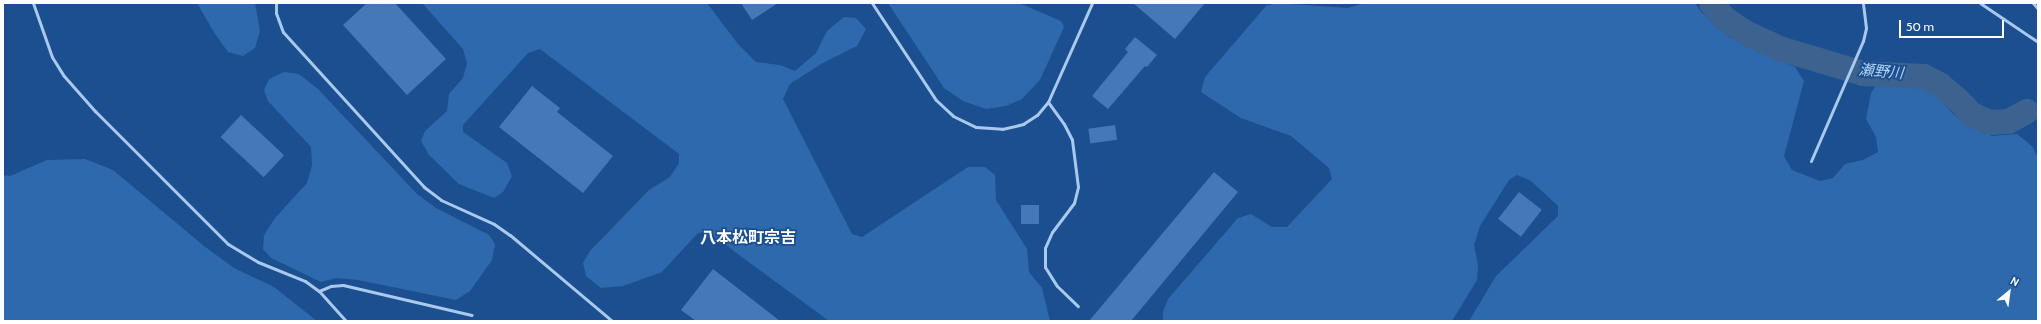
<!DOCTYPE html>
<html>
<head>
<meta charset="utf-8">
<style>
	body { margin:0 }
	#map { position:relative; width:2041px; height:324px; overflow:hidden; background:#1b4f8f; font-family:Cabin,"Noto Sans JP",sans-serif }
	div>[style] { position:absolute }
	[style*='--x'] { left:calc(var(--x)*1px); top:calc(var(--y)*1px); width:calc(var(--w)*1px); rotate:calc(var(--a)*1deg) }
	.green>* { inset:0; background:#2e69ad }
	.river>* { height:25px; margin:-12.5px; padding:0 12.5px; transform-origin:12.5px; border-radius:12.5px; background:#3c6290 }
	.building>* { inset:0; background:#4478b7; transform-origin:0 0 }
	.service>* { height:3px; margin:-1.5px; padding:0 1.5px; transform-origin:1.5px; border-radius:1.5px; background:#a9c9ee }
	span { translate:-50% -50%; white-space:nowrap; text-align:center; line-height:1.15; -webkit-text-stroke:3.5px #1b4f8f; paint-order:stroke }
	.water-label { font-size:15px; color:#b5d3f5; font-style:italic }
	.quarter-label { font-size:16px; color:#fff; font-weight:700 }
	.frame { position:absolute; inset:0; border:4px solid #fff; pointer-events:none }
	.north { position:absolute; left:1989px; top:272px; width:40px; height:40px; -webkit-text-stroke:3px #1b4f8f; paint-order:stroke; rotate:29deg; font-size:11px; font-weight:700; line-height:16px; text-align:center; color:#fff }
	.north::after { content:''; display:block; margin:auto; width:14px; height:18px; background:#fff; clip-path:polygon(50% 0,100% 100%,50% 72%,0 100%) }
	.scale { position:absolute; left:1899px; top:20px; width:105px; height:18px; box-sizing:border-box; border:2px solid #fff; border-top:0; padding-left:5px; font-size:12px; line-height:14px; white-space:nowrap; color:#fff; -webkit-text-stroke:3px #1b4f8f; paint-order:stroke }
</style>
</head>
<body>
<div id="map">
	<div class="green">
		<i style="clip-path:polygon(197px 3px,255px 3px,260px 31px,255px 48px,243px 56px,228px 52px,215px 34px)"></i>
		<i style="clip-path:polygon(422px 3px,707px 3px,738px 44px,756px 62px,780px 65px,795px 71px,816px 53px,827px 31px,844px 17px,856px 18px,866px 29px,857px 46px,821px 64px,790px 84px,783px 99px,852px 234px,862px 237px,968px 167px,985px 167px,995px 175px,996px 200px,1027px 249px,1029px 272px,1042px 288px,1050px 321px,829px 321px,708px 232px,698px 233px,662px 272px,623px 286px,601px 288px,586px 276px,583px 263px,590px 251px,649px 190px,670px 177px,679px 163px,679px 154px,540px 49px,528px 53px,463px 125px,463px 132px,507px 163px,512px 176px,503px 192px,494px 198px,459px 184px,429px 155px,421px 141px,425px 131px,447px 111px,449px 94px,463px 78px,467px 63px,463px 49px)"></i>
		<i style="clip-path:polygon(888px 3px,1019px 3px,1061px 21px,1064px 27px,1040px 80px,1022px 99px,1006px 106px,986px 109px,963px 101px,944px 88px)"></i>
		<i style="clip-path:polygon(1276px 3px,1348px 8px,1364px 3px,1695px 3px,1702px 13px,1729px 37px,1795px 67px,1804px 81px,1784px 156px,1792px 170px,1820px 181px,1833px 178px,1845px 164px,1863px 160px,1878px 152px,1876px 137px,1866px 119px,1871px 93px,1877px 84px,1917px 87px,1935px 93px,1953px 114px,1970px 127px,1992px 136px,2017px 134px,2032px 146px,2038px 158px,2038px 321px,1469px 321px,1496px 276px,1558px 216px,1558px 206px,1531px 181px,1517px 175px,1509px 180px,1480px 226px,1474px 245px,1478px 265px,1477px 280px,1452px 321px,1163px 321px,1163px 312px,1168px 299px,1238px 218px,1251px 214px,1272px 227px,1287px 227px,1332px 179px,1329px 168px,1291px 136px,1241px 118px,1201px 92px,1205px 77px,1266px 6px)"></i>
		<i style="clip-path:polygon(284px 72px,299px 74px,318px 89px,417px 194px,436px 208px,489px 235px,495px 244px,492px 260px,470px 291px,456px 300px,358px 280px,336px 278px,321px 282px,271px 258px,263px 249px,264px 235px,275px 218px,307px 183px,312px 165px,311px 147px,268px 101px,264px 90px,269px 79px)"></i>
		<i style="clip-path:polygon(85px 159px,113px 170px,204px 246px,234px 268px,274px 287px,317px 321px,3px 321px,3px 175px,10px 176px,47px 160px)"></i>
	</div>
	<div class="river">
		<i style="--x:1711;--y:3;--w:20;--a:49"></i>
		<i style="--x:1724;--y:18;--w:25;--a:34"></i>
		<i style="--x:1745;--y:32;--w:38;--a:25"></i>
		<i style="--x:1779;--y:48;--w:88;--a:16.6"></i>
		<i style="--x:1863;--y:73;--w:60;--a:2.9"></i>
		<i style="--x:1923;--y:76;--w:18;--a:27"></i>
		<i style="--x:1939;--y:84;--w:26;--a:40"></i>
		<i style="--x:1959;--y:101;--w:18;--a:47"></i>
		<i style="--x:1971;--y:114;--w:20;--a:24"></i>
		<i style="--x:1989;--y:122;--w:19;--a:-3"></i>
		<i style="--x:2008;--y:121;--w:21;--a:-29"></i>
	</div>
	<div class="building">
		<i style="clip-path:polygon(367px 3px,395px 3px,446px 59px,407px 95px,343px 25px)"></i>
		<i style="clip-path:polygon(741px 3px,778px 3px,752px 20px)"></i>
		<i style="clip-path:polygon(1133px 3px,1205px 3px,1175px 39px)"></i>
		<i style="clip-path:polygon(1135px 37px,1157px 55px,1147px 67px,1145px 66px,1108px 109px,1092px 96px,1128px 52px,1125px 49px)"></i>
		<i style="clip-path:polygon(532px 86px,560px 108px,557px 112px,613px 156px,583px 193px,499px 127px)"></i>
		<i style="left:241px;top:115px;width:59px;height:30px;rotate:43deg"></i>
		<i style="left:1115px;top:125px;width:15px;height:27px;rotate:82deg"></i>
		<i style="clip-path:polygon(1214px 172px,1238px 192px,1131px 321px,1089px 321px)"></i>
		<i style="left:1519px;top:192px;width:29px;height:34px;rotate:38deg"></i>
		<i style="left:1021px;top:205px;width:18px;height:19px"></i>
		<i style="clip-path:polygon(713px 269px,780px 321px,696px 321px,681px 310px)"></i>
	</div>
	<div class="service">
		<i style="--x:33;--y:3;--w:57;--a:70.6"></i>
		<i style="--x:52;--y:57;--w:22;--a:58"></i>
		<i style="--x:64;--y:76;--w:47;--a:48.5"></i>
		<i style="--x:95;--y:111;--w:188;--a:45"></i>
		<i style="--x:228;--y:244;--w:35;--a:31"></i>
		<i style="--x:258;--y:262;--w:51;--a:22"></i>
		<i style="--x:305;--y:281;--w:17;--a:36"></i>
		<i style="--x:319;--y:291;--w:40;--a:48"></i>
		<i style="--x:276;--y:3;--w:10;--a:90"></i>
		<i style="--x:276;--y:13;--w:20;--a:70"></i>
		<i style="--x:283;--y:32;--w:210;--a:47.7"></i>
		<i style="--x:424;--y:187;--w:21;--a:37"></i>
		<i style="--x:441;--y:200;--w:58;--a:24.4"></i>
		<i style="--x:494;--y:224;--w:19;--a:35"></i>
		<i style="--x:510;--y:235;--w:133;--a:40.1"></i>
		<i style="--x:872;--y:3;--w:116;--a:56.6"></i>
		<i style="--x:936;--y:100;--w:23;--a:43"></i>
		<i style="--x:953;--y:116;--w:25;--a:26"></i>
		<i style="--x:976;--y:127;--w:26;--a:4"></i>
		<i style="--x:1002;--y:129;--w:22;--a:-13"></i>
		<i style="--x:1023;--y:124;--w:17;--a:-33"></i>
		<i style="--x:1037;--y:115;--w:17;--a:-50"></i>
		<i style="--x:1048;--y:102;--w:108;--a:-66"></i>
		<i style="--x:1980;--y:3;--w:70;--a:33.9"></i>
		<i style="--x:2033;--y:3;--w:8;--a:50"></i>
		<i style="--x:1048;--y:102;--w:27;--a:54"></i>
		<i style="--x:1064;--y:124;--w:18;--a:63"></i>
		<i style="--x:1072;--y:140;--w:47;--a:82.7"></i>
		<i style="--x:1078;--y:187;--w:16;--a:104"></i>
		<i style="--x:1074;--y:203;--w:36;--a:127"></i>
		<i style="--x:1052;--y:232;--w:17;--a:114"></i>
		<i style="--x:1045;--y:248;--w:19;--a:90"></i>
		<i style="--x:1045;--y:267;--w:22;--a:58"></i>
		<i style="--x:1057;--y:286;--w:29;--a:44"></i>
		<i style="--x:1811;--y:161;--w:131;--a:-66.6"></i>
		<i style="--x:1863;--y:41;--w:13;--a:-77"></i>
		<i style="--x:1866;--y:28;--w:25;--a:-97"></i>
		<i style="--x:319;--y:291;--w:13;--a:-23"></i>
		<i style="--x:331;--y:286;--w:12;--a:-5"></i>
		<i style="--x:343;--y:285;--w:132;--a:13.1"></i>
	</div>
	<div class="water-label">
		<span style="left:1881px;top:72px;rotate:5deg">瀬野川</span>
	</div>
	<div class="quarter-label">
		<span style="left:748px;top:238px">八本松町宗吉</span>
	</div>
	<div class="frame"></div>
	<div class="north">N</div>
	<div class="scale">50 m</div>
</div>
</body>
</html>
